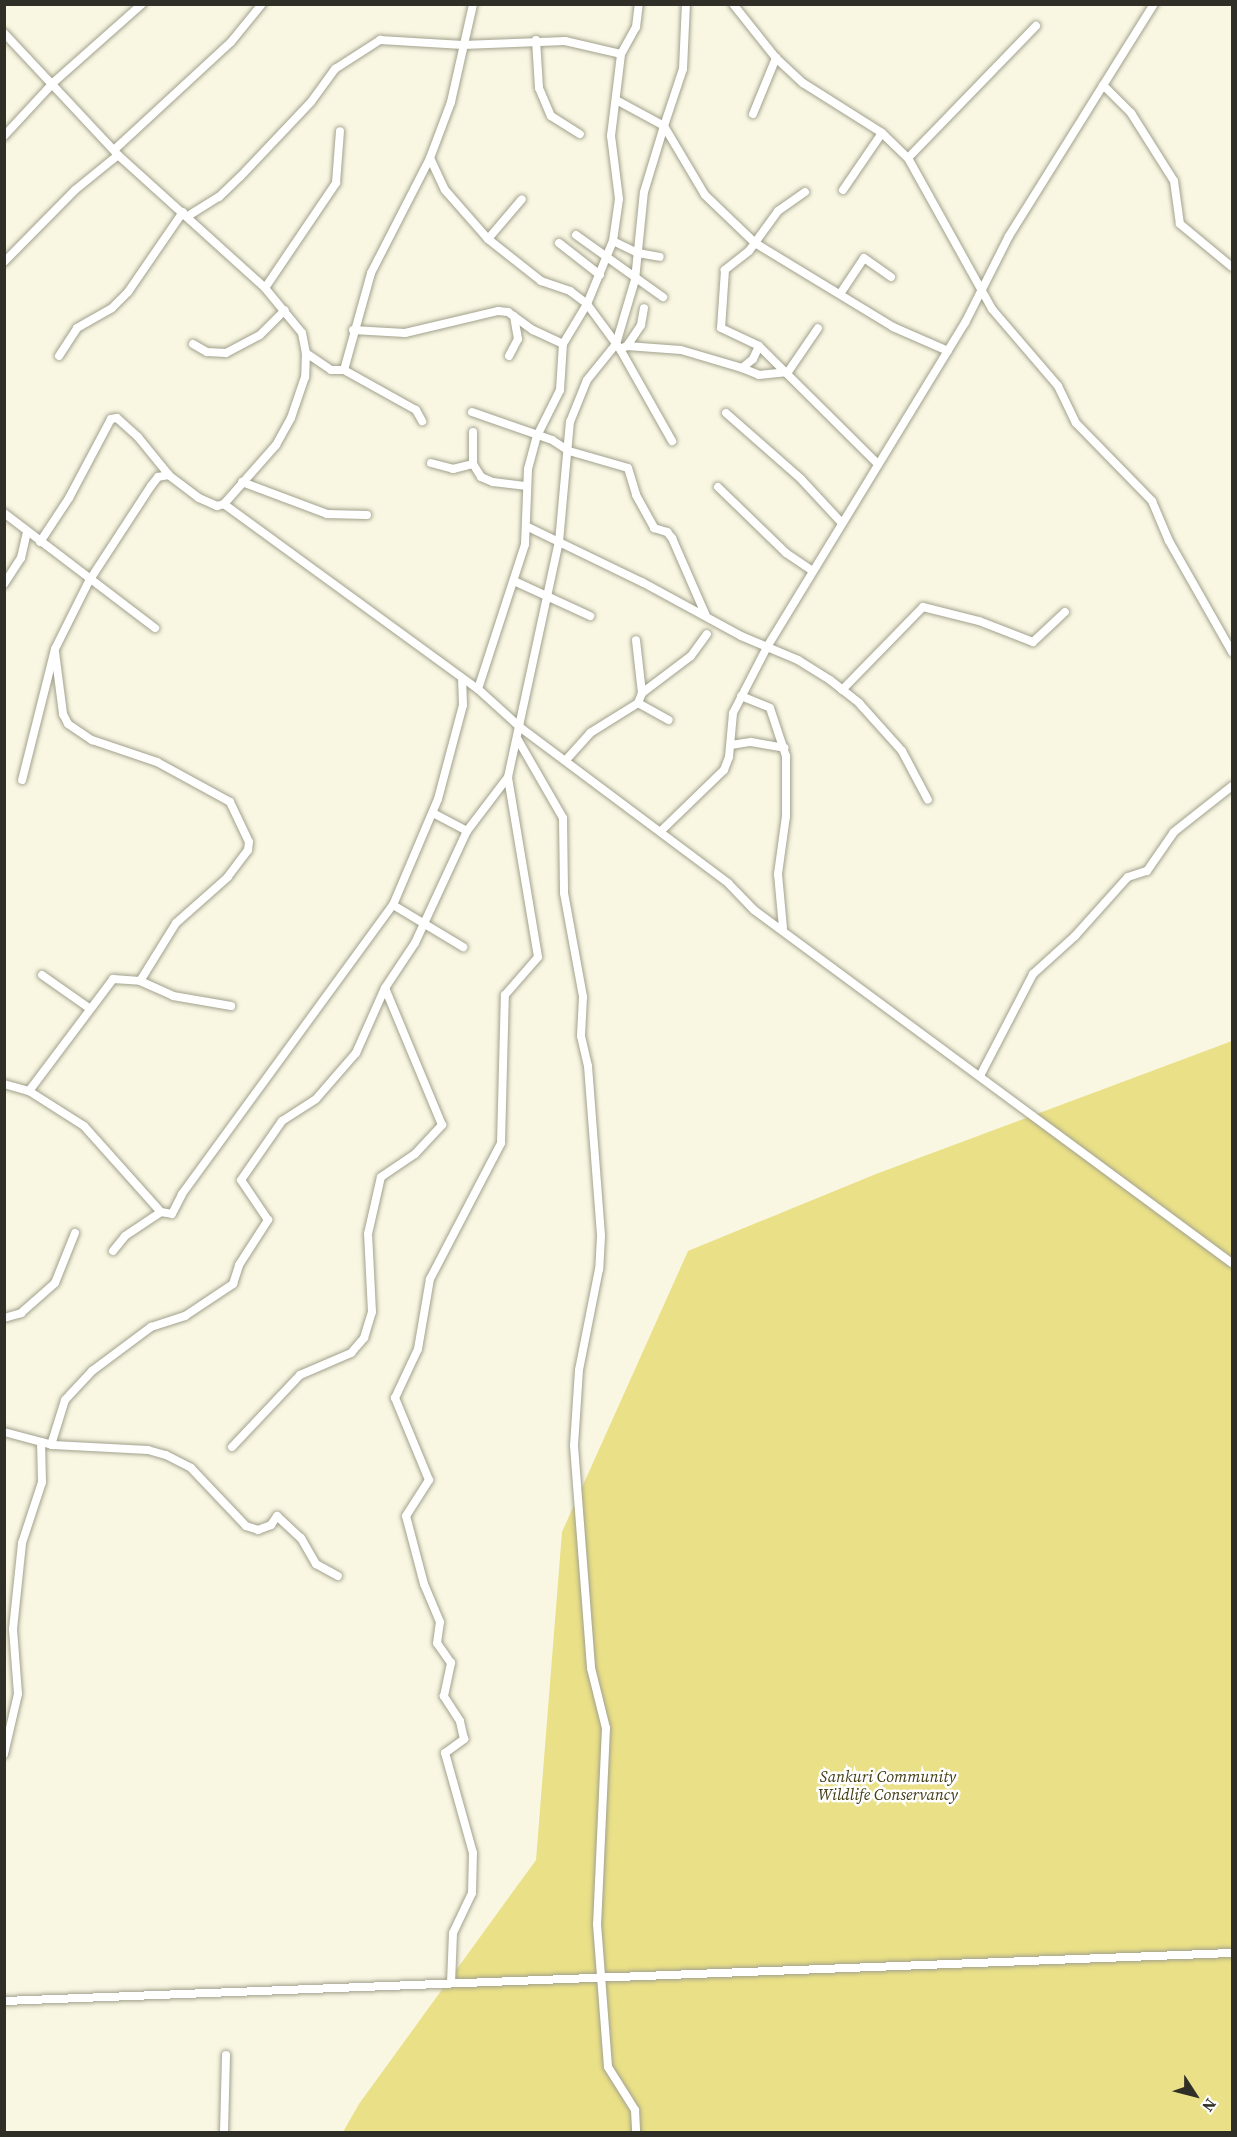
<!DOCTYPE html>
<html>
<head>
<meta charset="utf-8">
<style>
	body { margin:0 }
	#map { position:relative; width:1237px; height:2137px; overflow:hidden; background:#f9f7e2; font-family:"Source Serif 4",serif }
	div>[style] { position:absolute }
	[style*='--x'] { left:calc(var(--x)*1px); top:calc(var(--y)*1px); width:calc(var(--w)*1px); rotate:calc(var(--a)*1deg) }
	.green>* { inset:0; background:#eae087 }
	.roads { filter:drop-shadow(0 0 2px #a2a18d) drop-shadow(0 0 2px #a2a18d) }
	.minor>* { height:8px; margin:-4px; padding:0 4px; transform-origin:4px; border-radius:4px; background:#fff }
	span { translate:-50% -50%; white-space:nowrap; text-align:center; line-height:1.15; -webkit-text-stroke:5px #fff; paint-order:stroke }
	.park-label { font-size:16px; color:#413c13; font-style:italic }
	.frame { position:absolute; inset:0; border:6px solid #302f27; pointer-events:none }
	.north { position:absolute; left:1165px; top:2065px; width:60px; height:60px; -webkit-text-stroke:4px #fff; paint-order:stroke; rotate:126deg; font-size:16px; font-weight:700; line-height:24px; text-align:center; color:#302f27 }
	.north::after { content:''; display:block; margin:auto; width:21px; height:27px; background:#302f27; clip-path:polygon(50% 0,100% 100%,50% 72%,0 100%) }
</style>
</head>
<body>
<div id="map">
	<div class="green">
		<i style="clip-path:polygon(1232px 1041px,1232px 2132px,343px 2132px,359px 2104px,536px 1860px,562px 1532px,688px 1251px,876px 1174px)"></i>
	</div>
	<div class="roads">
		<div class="minor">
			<i style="--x:733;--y:4;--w:69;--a:51.5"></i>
			<i style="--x:776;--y:58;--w:37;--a:43"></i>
			<i style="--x:803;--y:83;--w:93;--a:32.3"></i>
			<i style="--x:882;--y:133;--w:36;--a:44"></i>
			<i style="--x:908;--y:158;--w:173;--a:60.9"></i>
			<i style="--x:992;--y:309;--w:101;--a:49.4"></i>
			<i style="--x:1058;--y:386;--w:41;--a:64.1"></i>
			<i style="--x:1076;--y:423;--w:109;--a:45.7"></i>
			<i style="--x:1152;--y:501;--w:43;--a:67"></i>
			<i style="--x:1169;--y:541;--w:128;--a:60.4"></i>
			<i style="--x:4;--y:33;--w:167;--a:46.9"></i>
			<i style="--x:118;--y:155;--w:198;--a:42.1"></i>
			<i style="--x:265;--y:288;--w:58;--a:50.6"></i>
			<i style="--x:302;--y:333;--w:20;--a:79"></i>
			<i style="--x:306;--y:353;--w:24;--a:92"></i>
			<i style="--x:305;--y:377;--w:43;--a:108.9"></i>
			<i style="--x:291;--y:418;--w:31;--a:119"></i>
			<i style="--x:276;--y:445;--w:79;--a:131.4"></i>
			<i style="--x:224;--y:504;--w:7;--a:164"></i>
			<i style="--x:217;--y:506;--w:20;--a:-156"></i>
			<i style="--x:199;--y:498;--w:38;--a:-143"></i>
			<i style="--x:169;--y:475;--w:11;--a:170"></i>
			<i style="--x:158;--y:477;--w:11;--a:128"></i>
			<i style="--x:151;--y:486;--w:113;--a:123.1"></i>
			<i style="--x:89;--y:581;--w:76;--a:116.6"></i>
			<i style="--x:55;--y:649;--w:135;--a:104.1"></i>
			<i style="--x:536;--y:40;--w:48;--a:86.4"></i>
			<i style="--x:539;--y:88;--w:30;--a:67"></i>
			<i style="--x:551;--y:116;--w:34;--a:32"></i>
			<i style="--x:1103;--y:85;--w:40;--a:45"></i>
			<i style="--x:1131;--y:113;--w:80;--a:57.7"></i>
			<i style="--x:1174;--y:181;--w:43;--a:82.1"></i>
			<i style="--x:1180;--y:224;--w:67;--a:39.6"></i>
			<i style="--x:618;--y:101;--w:52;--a:28.5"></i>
			<i style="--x:664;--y:126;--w:60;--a:-71.6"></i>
			<i style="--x:683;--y:69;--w:65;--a:-87.4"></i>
			<i style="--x:753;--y:114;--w:61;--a:-67.7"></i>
			<i style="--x:4;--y:136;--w:74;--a:-47.2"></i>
			<i style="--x:54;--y:82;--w:118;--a:-41.6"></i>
			<i style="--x:114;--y:150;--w:159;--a:-42.7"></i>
			<i style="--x:231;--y:42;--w:49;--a:-50.8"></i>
			<i style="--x:430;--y:158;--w:35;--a:65"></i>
			<i style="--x:445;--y:190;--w:65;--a:48.7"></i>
			<i style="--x:488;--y:239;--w:68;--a:38.4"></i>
			<i style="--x:541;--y:281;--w:31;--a:19"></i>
			<i style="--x:570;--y:291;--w:21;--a:37"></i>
			<i style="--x:587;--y:304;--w:56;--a:53.7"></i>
			<i style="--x:620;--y:349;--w:106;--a:60.5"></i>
			<i style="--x:908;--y:158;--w:184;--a:-45.9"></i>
			<i style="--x:843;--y:190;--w:69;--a:-55.6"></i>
			<i style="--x:805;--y:192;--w:33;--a:145"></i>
			<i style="--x:778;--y:211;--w:49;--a:125.9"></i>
			<i style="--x:749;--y:251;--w:31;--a:142"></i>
			<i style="--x:725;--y:270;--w:58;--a:93.9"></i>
			<i style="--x:721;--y:328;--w:42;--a:25.3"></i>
			<i style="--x:759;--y:346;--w:168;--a:44.8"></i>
			<i style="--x:188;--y:216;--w:36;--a:-32"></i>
			<i style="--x:219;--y:197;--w:29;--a:-44"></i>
			<i style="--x:240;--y:177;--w:103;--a:-46.6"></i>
			<i style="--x:311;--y:102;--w:41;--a:-54"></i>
			<i style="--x:335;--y:69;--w:54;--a:-32.8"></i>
			<i style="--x:380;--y:40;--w:83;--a:3.4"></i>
			<i style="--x:463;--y:45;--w:102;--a:-2.2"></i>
			<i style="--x:565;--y:41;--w:57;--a:13.1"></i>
			<i style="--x:576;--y:235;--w:107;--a:35.5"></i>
			<i style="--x:488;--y:239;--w:52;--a:-49.6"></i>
			<i style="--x:613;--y:241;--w:28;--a:26"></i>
			<i style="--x:638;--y:253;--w:22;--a:10"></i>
			<i style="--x:559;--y:243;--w:52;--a:38"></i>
			<i style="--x:4;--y:262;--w:101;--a:-45.4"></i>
			<i style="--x:75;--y:190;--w:55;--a:-39.1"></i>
			<i style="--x:265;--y:288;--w:127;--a:-55.9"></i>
			<i style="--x:336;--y:183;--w:52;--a:-85.6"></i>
			<i style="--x:840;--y:294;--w:43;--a:-56.3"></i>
			<i style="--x:864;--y:258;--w:33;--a:35"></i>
			<i style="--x:353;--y:330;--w:52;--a:3.3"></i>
			<i style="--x:405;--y:333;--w:96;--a:-13.3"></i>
			<i style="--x:498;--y:311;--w:10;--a:6"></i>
			<i style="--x:508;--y:312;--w:31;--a:36"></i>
			<i style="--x:533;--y:330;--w:33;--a:25"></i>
			<i style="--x:193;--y:344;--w:16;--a:30"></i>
			<i style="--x:207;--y:352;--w:19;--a:3"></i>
			<i style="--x:226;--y:353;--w:38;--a:-28"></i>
			<i style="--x:260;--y:335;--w:35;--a:-45"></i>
			<i style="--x:627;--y:346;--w:25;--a:-56"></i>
			<i style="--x:641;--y:325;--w:17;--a:-80"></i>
			<i style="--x:620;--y:349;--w:8;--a:-23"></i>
			<i style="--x:627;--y:346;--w:54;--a:4.2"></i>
			<i style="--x:681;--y:350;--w:64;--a:16.4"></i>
			<i style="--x:742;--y:368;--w:14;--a:-39"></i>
			<i style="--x:753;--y:359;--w:14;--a:-65"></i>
			<i style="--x:306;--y:353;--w:30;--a:34"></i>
			<i style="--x:331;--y:370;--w:13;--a:0"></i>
			<i style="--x:344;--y:370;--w:101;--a:-74.4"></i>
			<i style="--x:371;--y:273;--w:129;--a:-62.8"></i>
			<i style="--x:430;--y:158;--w:60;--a:-69.4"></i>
			<i style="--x:451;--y:102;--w:100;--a:-77.3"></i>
			<i style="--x:59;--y:356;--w:33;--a:-57"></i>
			<i style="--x:77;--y:328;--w:40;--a:-29.7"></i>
			<i style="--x:112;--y:308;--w:23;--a:-45"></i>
			<i style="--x:128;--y:292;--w:97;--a:-55.5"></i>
			<i style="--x:509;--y:356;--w:19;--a:-62"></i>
			<i style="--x:518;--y:339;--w:23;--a:-100"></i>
			<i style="--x:742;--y:368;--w:18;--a:22"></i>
			<i style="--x:759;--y:375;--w:29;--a:-6"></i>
			<i style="--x:788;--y:372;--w:53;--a:-55.7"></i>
			<i style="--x:344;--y:370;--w:82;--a:29.1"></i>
			<i style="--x:416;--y:410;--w:13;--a:61"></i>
			<i style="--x:472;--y:412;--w:85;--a:19.3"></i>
			<i style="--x:552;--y:440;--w:20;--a:33"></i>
			<i style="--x:569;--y:451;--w:61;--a:16.1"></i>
			<i style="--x:628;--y:468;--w:28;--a:73"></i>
			<i style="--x:636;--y:495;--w:38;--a:61"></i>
			<i style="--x:654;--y:528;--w:14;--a:17"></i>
			<i style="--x:667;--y:532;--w:8;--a:50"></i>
			<i style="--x:672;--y:538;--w:85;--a:66.4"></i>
			<i style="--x:726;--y:413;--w:100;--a:41.3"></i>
			<i style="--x:801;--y:479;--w:59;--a:47.1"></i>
			<i style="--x:473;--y:432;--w:32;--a:90"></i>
			<i style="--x:473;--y:464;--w:15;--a:58"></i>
			<i style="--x:481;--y:477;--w:13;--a:23"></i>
			<i style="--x:493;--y:482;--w:32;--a:7"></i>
			<i style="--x:431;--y:463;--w:23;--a:15"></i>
			<i style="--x:453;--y:469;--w:21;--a:-14"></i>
			<i style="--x:242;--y:482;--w:91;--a:20.6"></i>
			<i style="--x:327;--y:514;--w:40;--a:1.4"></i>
			<i style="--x:718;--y:487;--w:95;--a:44.1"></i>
			<i style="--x:786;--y:553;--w:30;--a:34"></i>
			<i style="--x:224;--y:504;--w:314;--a:36.1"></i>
			<i style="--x:478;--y:689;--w:58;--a:42.2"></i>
			<i style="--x:521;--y:728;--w:259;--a:36.8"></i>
			<i style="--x:728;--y:883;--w:37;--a:46"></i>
			<i style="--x:754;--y:910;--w:594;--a:36.45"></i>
			<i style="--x:4;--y:513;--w:190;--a:37.3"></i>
			<i style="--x:528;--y:527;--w:127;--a:25.8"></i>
			<i style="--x:642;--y:582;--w:113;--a:28.6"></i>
			<i style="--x:741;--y:636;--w:62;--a:22.8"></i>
			<i style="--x:798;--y:660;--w:38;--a:32"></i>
			<i style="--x:830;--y:680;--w:37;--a:38"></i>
			<i style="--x:859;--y:703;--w:64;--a:48.1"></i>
			<i style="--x:902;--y:751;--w:55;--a:62"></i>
			<i style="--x:40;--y:542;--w:53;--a:-56.6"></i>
			<i style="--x:69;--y:498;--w:89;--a:-62"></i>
			<i style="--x:111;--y:419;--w:6;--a:-9"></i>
			<i style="--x:117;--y:418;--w:28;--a:42"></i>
			<i style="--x:138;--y:437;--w:49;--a:50.8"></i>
			<i style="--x:514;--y:581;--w:84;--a:24.7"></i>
			<i style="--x:4;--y:584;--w:31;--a:-57"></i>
			<i style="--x:21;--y:558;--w:27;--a:-77"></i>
			<i style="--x:55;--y:652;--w:63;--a:82.6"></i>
			<i style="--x:63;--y:714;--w:11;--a:63"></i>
			<i style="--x:68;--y:724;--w:29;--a:34"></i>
			<i style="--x:92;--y:740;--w:69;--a:18.7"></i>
			<i style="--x:157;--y:762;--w:83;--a:28.7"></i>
			<i style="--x:230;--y:802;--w:44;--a:64.6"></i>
			<i style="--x:249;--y:842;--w:8;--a:97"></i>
			<i style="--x:248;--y:850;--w:34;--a:127"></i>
			<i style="--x:228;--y:877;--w:69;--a:138.5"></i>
			<i style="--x:176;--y:923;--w:68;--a:121.8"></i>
			<i style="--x:478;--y:689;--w:152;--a:-72"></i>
			<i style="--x:525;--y:544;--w:75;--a:-87.7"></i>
			<i style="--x:528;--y:469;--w:34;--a:-75"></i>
			<i style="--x:537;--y:436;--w:51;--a:-63.4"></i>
			<i style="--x:560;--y:390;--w:46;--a:-86.3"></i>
			<i style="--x:563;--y:344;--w:47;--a:-59"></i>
			<i style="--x:587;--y:304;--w:68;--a:-67.6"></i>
			<i style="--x:613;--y:241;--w:42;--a:-81.9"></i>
			<i style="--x:619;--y:199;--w:64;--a:-97.2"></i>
			<i style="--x:611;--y:136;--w:83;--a:-83"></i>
			<i style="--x:621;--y:54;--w:31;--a:-61"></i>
			<i style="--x:636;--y:27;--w:23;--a:-83"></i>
			<i style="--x:842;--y:690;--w:116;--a:-45.7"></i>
			<i style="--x:923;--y:607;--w:58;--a:14"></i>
			<i style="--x:979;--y:621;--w:58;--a:21.3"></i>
			<i style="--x:1033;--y:642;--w:44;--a:-43.2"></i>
			<i style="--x:642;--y:693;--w:61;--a:-37.1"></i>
			<i style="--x:691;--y:656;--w:27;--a:-54"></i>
			<i style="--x:741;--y:696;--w:31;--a:22"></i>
			<i style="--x:770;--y:708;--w:51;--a:71.6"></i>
			<i style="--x:786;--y:756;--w:60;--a:90"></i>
			<i style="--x:786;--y:816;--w:59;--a:97.9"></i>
			<i style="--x:778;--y:874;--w:54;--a:84.7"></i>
			<i style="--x:638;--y:703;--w:35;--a:29"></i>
			<i style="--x:518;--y:740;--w:90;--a:60"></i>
			<i style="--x:563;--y:818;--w:75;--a:89.2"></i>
			<i style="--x:564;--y:893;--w:106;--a:79.6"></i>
			<i style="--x:583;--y:997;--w:39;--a:93"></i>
			<i style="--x:581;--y:1036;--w:31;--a:77"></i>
			<i style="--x:588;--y:1066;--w:170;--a:85.6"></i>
			<i style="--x:601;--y:1236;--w:33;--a:93"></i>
			<i style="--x:599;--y:1269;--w:103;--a:101.2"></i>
			<i style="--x:579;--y:1370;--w:76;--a:93.8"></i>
			<i style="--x:574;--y:1446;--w:223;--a:85.6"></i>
			<i style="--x:591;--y:1668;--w:62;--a:76"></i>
			<i style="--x:606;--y:1728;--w:196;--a:92.6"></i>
			<i style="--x:597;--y:1924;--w:143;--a:85.6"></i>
			<i style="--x:608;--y:2067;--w:51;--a:57.9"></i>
			<i style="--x:635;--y:2110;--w:22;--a:87"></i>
			<i style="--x:731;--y:745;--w:20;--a:-9"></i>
			<i style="--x:751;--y:742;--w:34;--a:10"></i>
			<i style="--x:566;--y:760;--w:36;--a:-48"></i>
			<i style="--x:590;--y:733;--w:57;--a:-32"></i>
			<i style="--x:638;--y:703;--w:11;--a:-68"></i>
			<i style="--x:642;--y:693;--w:53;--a:-96.5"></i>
			<i style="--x:662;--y:830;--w:86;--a:-44.1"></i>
			<i style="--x:724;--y:770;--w:14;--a:-69"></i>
			<i style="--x:729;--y:757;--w:44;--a:-84.8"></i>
			<i style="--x:733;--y:713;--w:74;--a:-62.7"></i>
			<i style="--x:767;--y:647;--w:380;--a:-58.6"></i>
			<i style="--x:965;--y:323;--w:97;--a:-63.2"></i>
			<i style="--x:1009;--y:236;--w:274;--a:-58"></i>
			<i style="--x:467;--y:831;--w:68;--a:-52.8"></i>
			<i style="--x:393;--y:905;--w:82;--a:31"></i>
			<i style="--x:42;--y:975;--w:57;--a:35.1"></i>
			<i style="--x:981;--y:1074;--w:113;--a:-62.5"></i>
			<i style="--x:1033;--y:974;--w:57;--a:-42.1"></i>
			<i style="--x:1075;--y:936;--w:79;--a:-48.1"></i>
			<i style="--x:1128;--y:877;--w:20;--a:-18"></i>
			<i style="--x:1147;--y:871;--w:47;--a:-55.3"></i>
			<i style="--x:1174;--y:832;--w:74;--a:-38.4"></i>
			<i style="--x:4;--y:1084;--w:26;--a:16"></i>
			<i style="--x:29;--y:1091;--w:65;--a:32.5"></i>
			<i style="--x:84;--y:1126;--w:115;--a:48.2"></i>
			<i style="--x:161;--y:1212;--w:11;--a:10"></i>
			<i style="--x:172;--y:1214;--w:22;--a:-63"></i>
			<i style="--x:182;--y:1194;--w:358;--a:-53.9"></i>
			<i style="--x:393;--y:905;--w:115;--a:-67"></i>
			<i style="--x:438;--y:799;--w:97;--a:-75.1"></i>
			<i style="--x:463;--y:705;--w:26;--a:-92"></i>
			<i style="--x:29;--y:1091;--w:140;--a:-53.1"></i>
			<i style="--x:113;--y:979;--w:27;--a:4"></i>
			<i style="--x:140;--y:981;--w:36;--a:24"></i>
			<i style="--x:173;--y:996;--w:59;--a:9.8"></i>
			<i style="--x:113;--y:1251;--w:19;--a:-51"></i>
			<i style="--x:125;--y:1236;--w:43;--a:-33.7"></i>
			<i style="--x:4;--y:1318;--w:18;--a:-16"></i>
			<i style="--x:21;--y:1313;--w:45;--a:-41.4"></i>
			<i style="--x:55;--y:1283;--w:54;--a:-68.2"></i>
			<i style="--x:4;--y:1432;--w:51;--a:14.9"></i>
			<i style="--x:53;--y:1445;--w:95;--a:3"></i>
			<i style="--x:148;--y:1450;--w:19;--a:16"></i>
			<i style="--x:166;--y:1455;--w:28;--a:27"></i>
			<i style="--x:191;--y:1468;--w:80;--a:46.5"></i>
			<i style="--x:246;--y:1526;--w:13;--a:18"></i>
			<i style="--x:258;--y:1530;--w:14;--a:-21"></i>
			<i style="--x:271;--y:1525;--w:11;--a:-56"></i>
			<i style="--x:277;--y:1516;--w:33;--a:43"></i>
			<i style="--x:301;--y:1538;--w:30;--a:60"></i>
			<i style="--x:316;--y:1564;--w:25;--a:29"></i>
			<i style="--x:51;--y:1445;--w:47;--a:-72.7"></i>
			<i style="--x:65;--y:1400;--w:40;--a:-47"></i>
			<i style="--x:92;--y:1371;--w:74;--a:-36.7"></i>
			<i style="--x:151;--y:1327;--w:36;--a:-18"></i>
			<i style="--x:185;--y:1316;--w:58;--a:-33.7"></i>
			<i style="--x:233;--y:1284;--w:20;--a:-72"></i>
			<i style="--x:239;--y:1265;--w:54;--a:-57.2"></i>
			<i style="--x:268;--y:1220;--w:48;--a:-124"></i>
			<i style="--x:241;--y:1180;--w:72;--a:-55.2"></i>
			<i style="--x:282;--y:1121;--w:40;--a:-32.9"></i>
			<i style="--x:316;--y:1099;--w:61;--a:-49"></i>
			<i style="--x:356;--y:1053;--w:71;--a:-66"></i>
			<i style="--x:385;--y:988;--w:54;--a:-56.3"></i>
			<i style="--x:415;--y:943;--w:123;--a:-65.1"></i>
			<i style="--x:467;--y:831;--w:38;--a:-152"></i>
			<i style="--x:232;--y:1447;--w:99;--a:-46.6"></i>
			<i style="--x:300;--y:1375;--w:56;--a:-23.3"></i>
			<i style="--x:351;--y:1353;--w:20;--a:-49"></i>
			<i style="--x:364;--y:1338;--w:27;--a:-73"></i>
			<i style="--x:372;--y:1312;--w:78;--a:-92.9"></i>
			<i style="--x:368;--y:1234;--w:58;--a:-77.2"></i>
			<i style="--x:381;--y:1177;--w:41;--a:-34.1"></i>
			<i style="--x:415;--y:1154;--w:40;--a:-47"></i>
			<i style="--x:442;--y:1125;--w:148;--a:-112.6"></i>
			<i style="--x:4;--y:1754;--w:62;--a:-76.9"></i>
			<i style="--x:18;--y:1694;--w:65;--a:-94.4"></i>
			<i style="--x:13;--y:1629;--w:86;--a:-84"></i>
			<i style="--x:22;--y:1543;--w:64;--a:-71.8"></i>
			<i style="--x:42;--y:1482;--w:40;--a:-91.4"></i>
			<i style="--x:451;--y:1983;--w:50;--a:-87.7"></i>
			<i style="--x:453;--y:1933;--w:44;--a:-64.6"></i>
			<i style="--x:472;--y:1893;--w:40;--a:-88.6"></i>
			<i style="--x:473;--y:1853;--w:104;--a:-105.6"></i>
			<i style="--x:445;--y:1753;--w:24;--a:-36"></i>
			<i style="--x:464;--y:1739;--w:18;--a:-103"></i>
			<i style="--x:460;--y:1721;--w:30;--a:-123"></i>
			<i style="--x:444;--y:1696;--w:34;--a:-78"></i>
			<i style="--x:451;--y:1663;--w:24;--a:-125"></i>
			<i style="--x:437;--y:1643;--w:21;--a:-82"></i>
			<i style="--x:440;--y:1622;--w:41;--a:-112.8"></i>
			<i style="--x:424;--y:1584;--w:70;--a:-104.8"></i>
			<i style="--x:406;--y:1516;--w:43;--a:-57.4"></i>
			<i style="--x:429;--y:1480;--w:89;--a:-112.5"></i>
			<i style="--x:395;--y:1398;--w:54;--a:-64.9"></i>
			<i style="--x:418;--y:1349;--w:71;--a:-80.3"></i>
			<i style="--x:430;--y:1279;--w:153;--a:-62.4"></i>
			<i style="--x:501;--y:1143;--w:148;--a:-88.5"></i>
			<i style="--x:505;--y:995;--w:50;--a:-49"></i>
			<i style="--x:538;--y:957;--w:182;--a:-99.5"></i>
			<i style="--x:508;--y:777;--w:240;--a:-77.8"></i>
			<i style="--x:559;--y:542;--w:121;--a:-84.8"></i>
			<i style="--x:570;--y:422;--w:45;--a:-68"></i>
			<i style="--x:587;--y:380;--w:46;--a:-51.1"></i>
			<i style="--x:616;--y:344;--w:67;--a:-73.5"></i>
			<i style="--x:635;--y:280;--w:88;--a:-84.2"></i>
			<i style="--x:644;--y:192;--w:69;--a:-73.1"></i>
			<i style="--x:664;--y:126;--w:80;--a:59.3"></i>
			<i style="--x:705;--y:195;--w:69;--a:43.8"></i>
			<i style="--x:755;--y:243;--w:162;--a:31.3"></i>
			<i style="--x:893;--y:327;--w:60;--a:23.6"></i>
			<i style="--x:4;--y:2001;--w:1229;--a:-2.24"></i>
			<i style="--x:224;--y:2132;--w:77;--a:-88.5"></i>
		</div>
	</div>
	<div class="park-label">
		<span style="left:888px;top:1785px">Sankuri Community<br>Wildlife Conservancy</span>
	</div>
	<div class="frame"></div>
	<div class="north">N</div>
</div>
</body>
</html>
